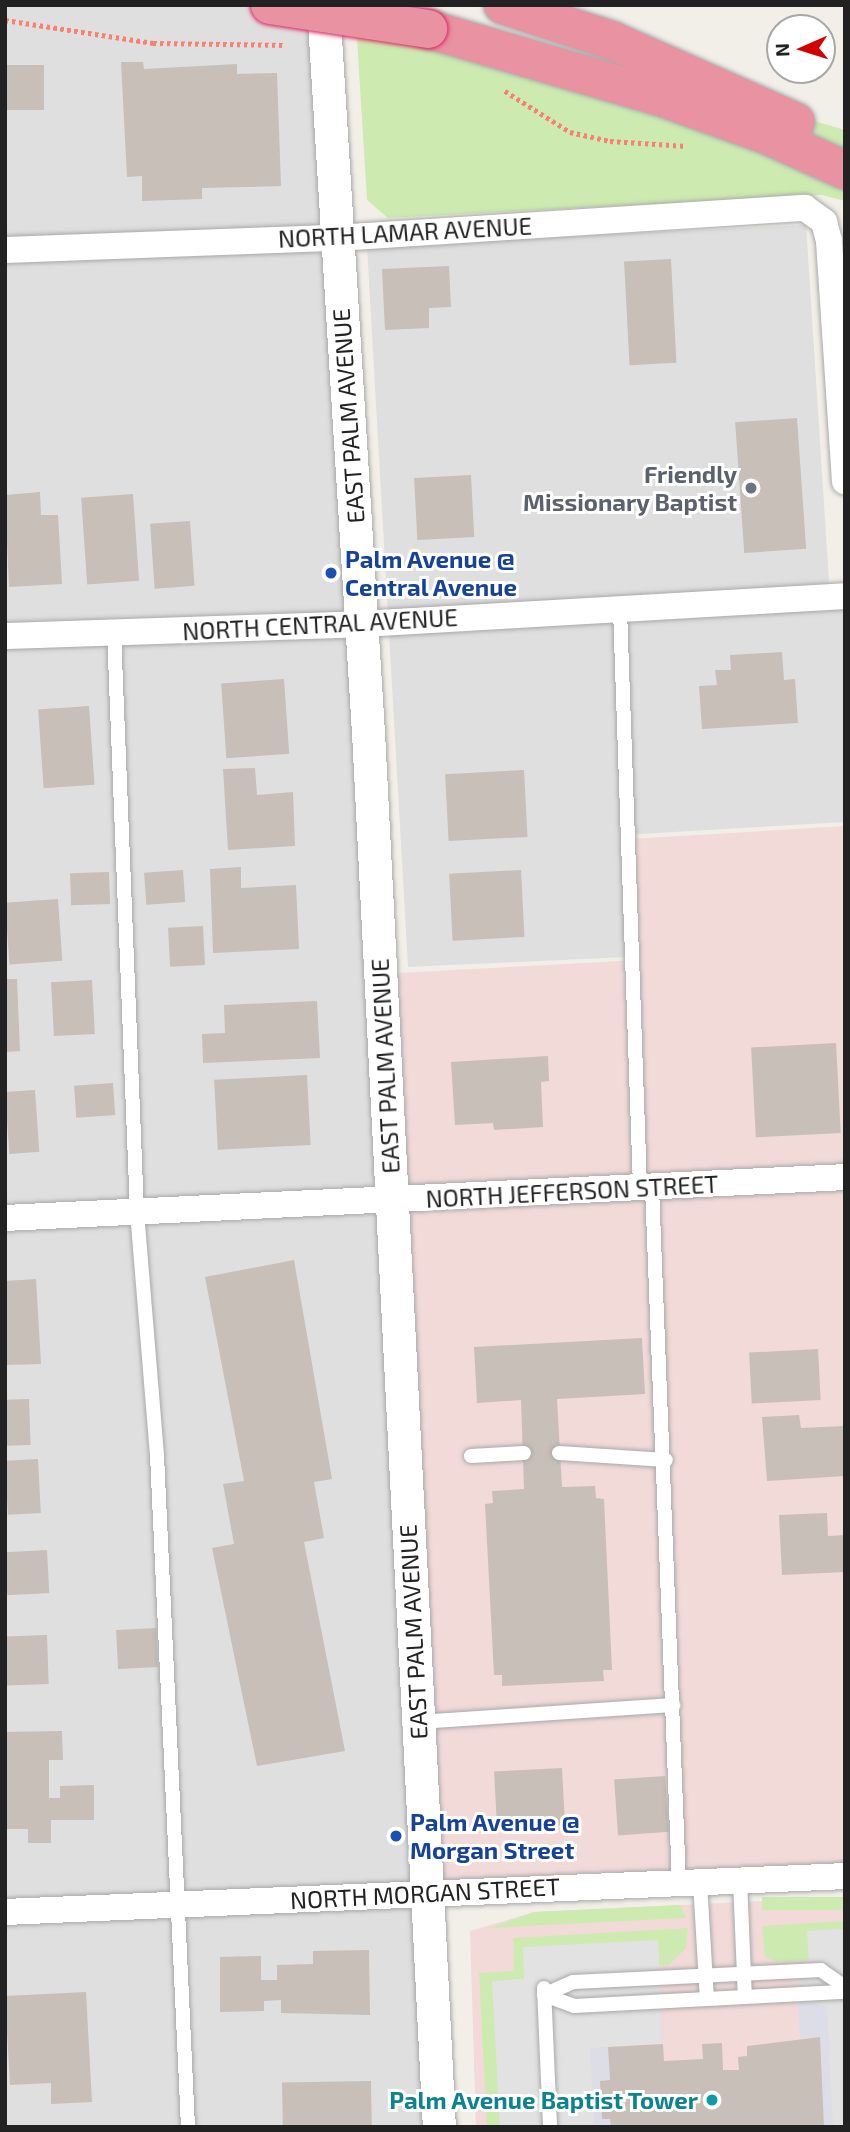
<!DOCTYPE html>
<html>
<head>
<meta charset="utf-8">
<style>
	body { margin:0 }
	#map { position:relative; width:850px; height:2132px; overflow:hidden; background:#f2efe9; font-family:"Exo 2",sans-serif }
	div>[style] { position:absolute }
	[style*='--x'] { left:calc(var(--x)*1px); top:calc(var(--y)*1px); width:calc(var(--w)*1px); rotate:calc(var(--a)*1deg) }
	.residential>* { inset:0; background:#e0dfdf }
	.commercial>* { inset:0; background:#f2dad9 }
	.grass>* { inset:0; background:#cdebb0; transform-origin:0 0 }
	.parking>* { inset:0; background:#e2e2e2 }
	.plaza>* { inset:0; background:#dddde8 }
	.building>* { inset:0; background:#c7bfb8; transform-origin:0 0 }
	.path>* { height:4.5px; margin-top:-2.25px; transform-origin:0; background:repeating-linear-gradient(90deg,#fa8072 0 3.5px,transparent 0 7px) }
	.roads { filter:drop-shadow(0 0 2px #a9a9a9) drop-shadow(0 0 2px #a9a9a9) }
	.service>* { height:14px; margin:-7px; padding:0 7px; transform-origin:7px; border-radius:7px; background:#fff }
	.minor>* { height:26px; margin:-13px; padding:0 13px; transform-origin:13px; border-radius:13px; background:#fff }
	.tertiary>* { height:33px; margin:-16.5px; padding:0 16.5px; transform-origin:16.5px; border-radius:16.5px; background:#fff }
	.motorway>* { height:38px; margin:-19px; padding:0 19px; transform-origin:19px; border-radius:19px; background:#e892a2 }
	.bridges { filter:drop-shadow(0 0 2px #dc2a67) drop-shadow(0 0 2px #dc2a67) }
	.motorway-bridge>* { height:38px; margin:-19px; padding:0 19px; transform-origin:19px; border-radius:19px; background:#e892a2 }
	.dots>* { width:19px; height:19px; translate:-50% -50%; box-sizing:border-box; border:4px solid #fff; border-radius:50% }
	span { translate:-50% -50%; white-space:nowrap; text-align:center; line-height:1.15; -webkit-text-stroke:6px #fff; paint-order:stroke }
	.street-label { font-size:24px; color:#222 }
	.worship-label { font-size:24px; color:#5b616d; font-weight:700 }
	.right { translate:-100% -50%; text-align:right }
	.transit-label { font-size:24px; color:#164399; font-weight:700 }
	.left { translate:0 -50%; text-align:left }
	.culture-label { font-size:24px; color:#0d838f; font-weight:700 }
	.frame { position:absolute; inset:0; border:7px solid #222; pointer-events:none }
	.north { position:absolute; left:766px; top:14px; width:70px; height:70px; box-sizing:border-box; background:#fff; border:2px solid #a7a7a7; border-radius:50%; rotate:267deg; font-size:19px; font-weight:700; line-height:28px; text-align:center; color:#222 }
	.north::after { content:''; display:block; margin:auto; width:24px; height:32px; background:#d40000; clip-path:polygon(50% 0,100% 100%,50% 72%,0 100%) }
</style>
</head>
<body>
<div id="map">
	<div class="residential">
		<i style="clip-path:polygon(5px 5px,279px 5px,317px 10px,438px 2127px,5px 2127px)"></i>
		<i style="clip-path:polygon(806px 225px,830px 597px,845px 597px,845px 822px,623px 835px,628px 957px,408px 967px,367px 246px)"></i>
	</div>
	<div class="commercial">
		<i style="clip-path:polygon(845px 826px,845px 1864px,439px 1888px,403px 1194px,398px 973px,640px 960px,630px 839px)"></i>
		<i style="clip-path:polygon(845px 1897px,845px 2127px,476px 2127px,470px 1931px,534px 1912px)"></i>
	</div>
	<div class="grass">
		<i style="clip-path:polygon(356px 23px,780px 111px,845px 130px,845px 201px,822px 195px,388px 218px,367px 200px)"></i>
		<i style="left:845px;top:1897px;width:13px;height:83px;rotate:90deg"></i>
		<i style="clip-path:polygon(680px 1905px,686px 1918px,490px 1928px,534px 1912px)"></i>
		<i style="clip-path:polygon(845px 1921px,845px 1929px,808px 1931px,809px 1960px,777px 1962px,765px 1957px,762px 1926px)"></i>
		<i style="clip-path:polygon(688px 1928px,686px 1948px,669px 1965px,659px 1965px,658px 1941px,524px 1979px,493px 1982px,500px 2127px,487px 2127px,479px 1973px,514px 1971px,513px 1938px)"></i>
	</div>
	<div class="parking">
		<i style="clip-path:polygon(845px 1929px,845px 2127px,833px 2127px,827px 2007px,798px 2003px,797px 1980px,810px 1979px,807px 1931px)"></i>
		<i style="clip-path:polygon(658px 1940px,663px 2044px,590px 2048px,594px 2127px,500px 2127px,492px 1981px,524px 1979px,523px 1947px)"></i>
	</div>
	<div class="plaza">
		<i style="clip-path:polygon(811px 2002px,827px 2007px,833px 2127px,824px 2127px,819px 2037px,800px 2038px,798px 2003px)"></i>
		<i style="clip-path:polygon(608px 2047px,610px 2080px,600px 2081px,602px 2119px,610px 2119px,611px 2127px,594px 2127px,590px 2048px)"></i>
	</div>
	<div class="building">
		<i style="clip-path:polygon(121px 62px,143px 62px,144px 69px,237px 64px,237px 74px,277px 73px,281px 186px,202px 188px,202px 199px,142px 201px,142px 176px,127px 177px)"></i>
		<i style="left:5px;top:65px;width:39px;height:45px"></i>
		<i style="left:671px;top:259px;width:104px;height:47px;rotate:87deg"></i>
		<i style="clip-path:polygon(449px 266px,451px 307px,429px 308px,429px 328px,385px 330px,382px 269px)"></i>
		<i style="left:797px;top:418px;width:131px;height:62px;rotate:86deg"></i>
		<i style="left:471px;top:475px;width:62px;height:57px;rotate:87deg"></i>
		<i style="clip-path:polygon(40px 492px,41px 515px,58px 515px,62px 584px,9px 587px,5px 495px)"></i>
		<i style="left:133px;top:494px;width:87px;height:52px;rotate:86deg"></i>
		<i style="left:190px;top:521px;width:65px;height:40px;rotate:86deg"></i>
		<i style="clip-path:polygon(782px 652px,784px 680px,795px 679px,798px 723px,702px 729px,699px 686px,717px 685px,715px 670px,731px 670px,730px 655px)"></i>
		<i style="left:284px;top:679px;width:75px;height:63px;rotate:86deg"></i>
		<i style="left:89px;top:706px;width:79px;height:51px;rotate:86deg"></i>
		<i style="clip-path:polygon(255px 768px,257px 795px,293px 792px,295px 846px,228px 850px,223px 769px)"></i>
		<i style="left:524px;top:770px;width:67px;height:79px;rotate:87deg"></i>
		<i style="clip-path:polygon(241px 867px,241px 888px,296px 885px,299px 949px,213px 953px,210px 869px)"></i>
		<i style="left:183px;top:870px;width:32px;height:39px;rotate:86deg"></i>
		<i style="left:521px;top:870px;width:67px;height:72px;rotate:87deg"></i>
		<i style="left:109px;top:872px;width:32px;height:39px;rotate:88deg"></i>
		<i style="left:58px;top:899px;width:62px;height:53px;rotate:86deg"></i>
		<i style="left:203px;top:926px;width:39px;height:35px;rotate:87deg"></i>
		<i style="clip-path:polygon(5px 979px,17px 979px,20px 1051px,5px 1052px)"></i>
		<i style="left:92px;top:980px;width:54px;height:41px;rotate:87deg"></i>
		<i style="clip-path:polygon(317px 1001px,320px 1058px,203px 1063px,202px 1034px,225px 1033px,224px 1005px)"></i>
		<i style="left:836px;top:1043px;width:90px;height:85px;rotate:87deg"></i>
		<i style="clip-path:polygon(548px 1056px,549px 1081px,541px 1082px,543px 1127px,494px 1130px,493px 1123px,455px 1125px,451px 1062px)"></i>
		<i style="left:307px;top:1075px;width:70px;height:93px;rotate:87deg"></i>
		<i style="left:113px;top:1083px;width:32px;height:39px;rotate:86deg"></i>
		<i style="left:35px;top:1090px;width:62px;height:30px;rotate:86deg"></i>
		<i style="clip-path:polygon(294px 1260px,332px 1479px,314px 1482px,324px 1538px,304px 1542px,345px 1751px,257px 1766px,212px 1548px,234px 1544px,223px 1484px,244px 1481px,205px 1277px)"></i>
		<i style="clip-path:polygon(36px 1279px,41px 1364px,5px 1365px,5px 1281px)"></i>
		<i style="clip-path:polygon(642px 1338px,645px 1394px,557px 1399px,562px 1487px,595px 1486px,596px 1498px,604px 1499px,612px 1670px,603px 1670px,604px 1681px,502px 1686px,502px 1675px,494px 1675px,485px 1504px,493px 1503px,492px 1491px,524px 1489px,521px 1400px,477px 1403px,474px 1347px)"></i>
		<i style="left:818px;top:1349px;width:51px;height:69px;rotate:87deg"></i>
		<i style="left:29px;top:1399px;width:46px;height:24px;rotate:88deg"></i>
		<i style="clip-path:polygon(799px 1415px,801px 1428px,845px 1426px,845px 1476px,767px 1481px,762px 1417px)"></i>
		<i style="left:38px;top:1459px;width:54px;height:33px;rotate:87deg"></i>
		<i style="clip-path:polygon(827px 1513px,828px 1536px,845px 1535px,845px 1572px,782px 1575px,779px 1515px)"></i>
		<i style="left:47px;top:1550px;width:43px;height:42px;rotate:87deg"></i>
		<i style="left:156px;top:1628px;width:39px;height:40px;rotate:87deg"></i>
		<i style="left:47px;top:1635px;width:49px;height:42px;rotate:88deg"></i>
		<i style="clip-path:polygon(62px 1731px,63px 1760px,49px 1760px,49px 1798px,60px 1798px,60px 1786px,94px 1785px,94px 1820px,51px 1820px,51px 1843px,28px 1843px,28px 1829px,5px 1829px,5px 1732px)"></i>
		<i style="left:562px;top:1768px;width:57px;height:68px;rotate:87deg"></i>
		<i style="left:665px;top:1776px;width:56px;height:51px;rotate:86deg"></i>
		<i style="clip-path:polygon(369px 1950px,370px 2015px,281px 2013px,281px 2000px,264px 2001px,264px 2011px,220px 2012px,220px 1957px,261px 1956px,261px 1980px,277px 1980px,277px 1965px,313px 1964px,313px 1951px)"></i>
		<i style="clip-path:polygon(86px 1992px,92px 2102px,51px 2104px,51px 2083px,10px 2085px,5px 1996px)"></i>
		<i style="clip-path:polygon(820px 2037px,824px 2127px,611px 2127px,610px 2119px,602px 2119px,600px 2081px,610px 2080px,608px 2047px,663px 2044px,664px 2061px,703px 2059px,702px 2044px,722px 2043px,723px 2070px,739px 2070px,738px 2057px,747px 2056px,747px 2046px)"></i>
		<i style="left:371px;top:2081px;width:46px;height:89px;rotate:89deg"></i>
	</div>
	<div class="path">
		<i style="--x:5;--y:20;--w:150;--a:8.8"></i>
		<i style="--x:153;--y:43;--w:130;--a:0.9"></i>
		<i style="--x:505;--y:91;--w:77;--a:32.2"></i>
		<i style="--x:570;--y:132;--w:41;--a:12.7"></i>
		<i style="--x:610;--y:141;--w:76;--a:3.8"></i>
	</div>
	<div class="roads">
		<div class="service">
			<i style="--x:620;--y:609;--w:579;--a:88.02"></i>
			<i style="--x:114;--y:632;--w:580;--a:87.73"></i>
			<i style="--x:137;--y:1212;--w:244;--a:85.3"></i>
			<i style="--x:157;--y:1455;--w:673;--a:87.36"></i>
			<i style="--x:652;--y:1187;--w:696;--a:87.78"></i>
			<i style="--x:559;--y:1453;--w:107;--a:3.7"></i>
			<i style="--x:471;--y:1456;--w:53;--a:-3.2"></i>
			<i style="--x:418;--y:1722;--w:256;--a:-3.8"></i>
			<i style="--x:740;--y:1880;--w:117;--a:87.6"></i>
			<i style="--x:700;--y:1882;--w:117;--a:86.6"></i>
			<i style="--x:845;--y:1987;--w:29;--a:-145"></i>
			<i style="--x:821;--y:1970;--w:248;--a:177.2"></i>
			<i style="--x:573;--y:1982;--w:32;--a:156"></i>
			<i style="--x:544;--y:1995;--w:32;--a:20"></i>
			<i style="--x:574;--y:2006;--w:271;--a:-3"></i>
			<i style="--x:544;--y:1988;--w:139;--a:87.5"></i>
		</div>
		<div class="minor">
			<i style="--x:5;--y:250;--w:332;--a:-2.1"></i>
			<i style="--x:337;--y:238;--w:469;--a:-3.7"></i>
			<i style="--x:805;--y:208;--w:24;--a:36"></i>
			<i style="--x:824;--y:222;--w:20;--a:75"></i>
			<i style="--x:829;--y:241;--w:241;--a:86.2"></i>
			<i style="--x:5;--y:636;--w:357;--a:-1.9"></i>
			<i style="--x:362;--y:624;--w:484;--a:-3.3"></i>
			<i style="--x:5;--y:1218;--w:841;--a:-2.79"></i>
			<i style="--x:5;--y:1912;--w:841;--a:-2.45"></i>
		</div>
		<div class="tertiary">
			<i style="--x:323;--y:5;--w:728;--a:86.46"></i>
			<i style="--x:368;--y:732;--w:1397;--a:87.09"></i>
		</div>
		<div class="motorway">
			<i style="--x:503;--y:5;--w:114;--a:18"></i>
			<i style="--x:611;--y:40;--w:202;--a:23.9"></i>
			<i style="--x:428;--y:29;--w:249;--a:16.3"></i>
			<i style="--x:667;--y:99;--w:106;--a:19.8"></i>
			<i style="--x:767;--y:135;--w:85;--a:24.2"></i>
		</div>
	</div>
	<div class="bridges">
		<div class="motorway-bridge">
			<i style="--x:270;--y:5;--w:160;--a:8.6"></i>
		</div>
	</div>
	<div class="dots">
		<i style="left:751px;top:488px;background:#6b7280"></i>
		<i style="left:331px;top:573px;background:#1a4fb4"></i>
		<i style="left:396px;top:1836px;background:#1a4fb4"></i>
		<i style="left:712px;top:2100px;background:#0f9aa8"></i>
	</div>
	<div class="street-label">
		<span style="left:405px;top:232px;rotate:-3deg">NORTH LAMAR AVENUE</span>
		<span style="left:348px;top:416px;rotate:-94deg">EAST PALM AVENUE</span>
		<span style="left:320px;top:624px;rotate:-3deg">NORTH CENTRAL AVENUE</span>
		<span style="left:385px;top:1066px;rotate:-93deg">EAST PALM AVENUE</span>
		<span style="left:572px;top:1191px;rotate:-3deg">NORTH JEFFERSON STREET</span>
		<span style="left:413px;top:1632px;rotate:-93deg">EAST PALM AVENUE</span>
		<span style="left:425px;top:1893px;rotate:-3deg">NORTH MORGAN STREET</span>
	</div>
	<div class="worship-label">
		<span class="right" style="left:737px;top:488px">Friendly<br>Missionary Baptist</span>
	</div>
	<div class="transit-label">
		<span class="left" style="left:345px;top:573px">Palm Avenue @<br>Central Avenue</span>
		<span class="left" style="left:410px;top:1836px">Palm Avenue @<br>Morgan Street</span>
	</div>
	<div class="culture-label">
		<span class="right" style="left:698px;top:2100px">Palm Avenue Baptist Tower</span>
	</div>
	<div class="frame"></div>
	<div class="north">N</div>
</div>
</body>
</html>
